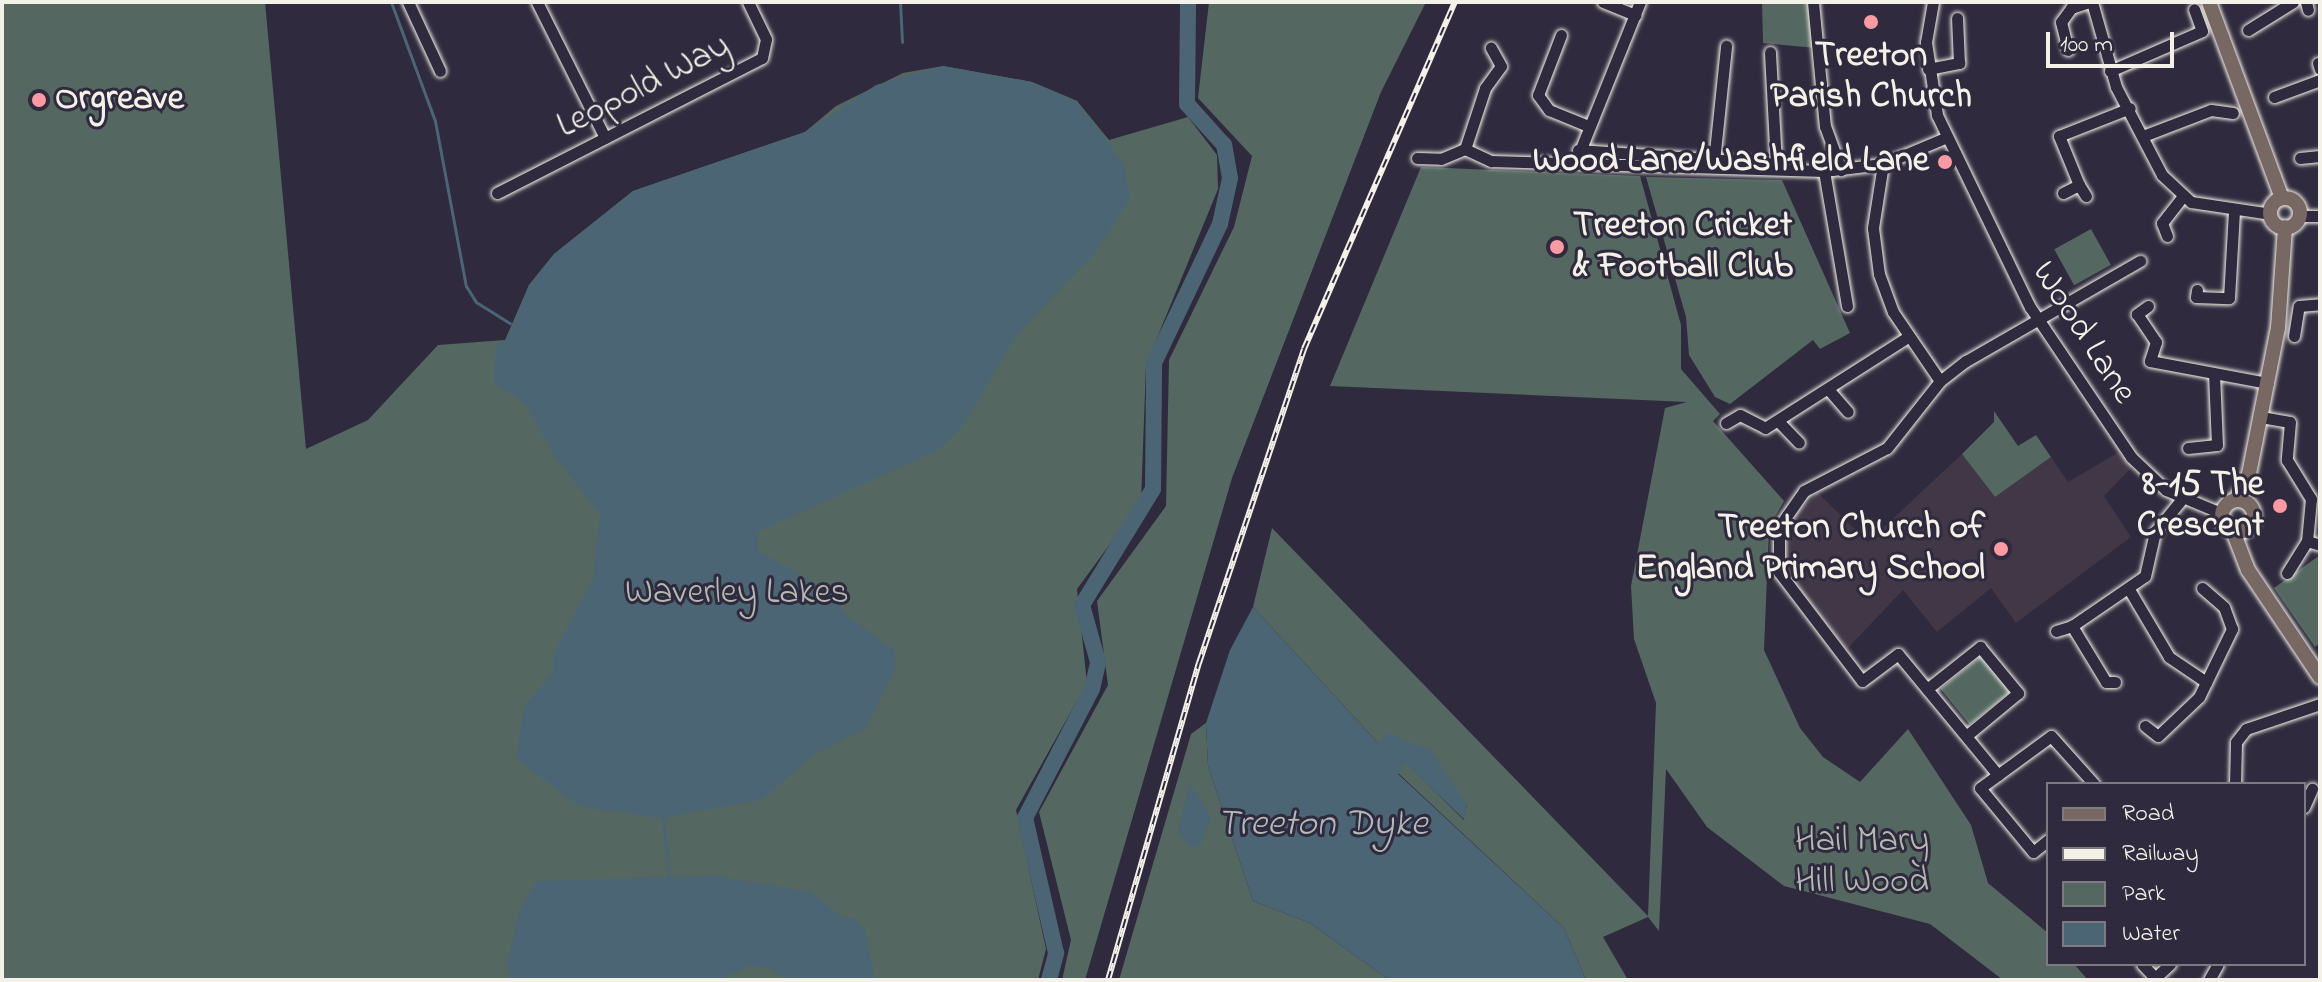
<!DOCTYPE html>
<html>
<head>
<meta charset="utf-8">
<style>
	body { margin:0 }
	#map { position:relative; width:2322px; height:982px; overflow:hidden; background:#2f2a3d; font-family:"Indie Flower",sans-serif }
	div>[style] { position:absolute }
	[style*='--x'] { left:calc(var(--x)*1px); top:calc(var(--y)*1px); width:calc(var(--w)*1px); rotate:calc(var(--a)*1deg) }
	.built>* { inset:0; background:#413747 }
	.green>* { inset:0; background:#546861; transform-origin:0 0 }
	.water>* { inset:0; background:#4c6574 }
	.stream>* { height:3px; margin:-1.5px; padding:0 1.5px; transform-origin:1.5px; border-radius:1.5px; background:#4c6574 }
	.river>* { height:16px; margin:-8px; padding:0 8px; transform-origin:8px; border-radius:8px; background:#4c6574 }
	.roads { filter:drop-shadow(0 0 2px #f4f1e8) drop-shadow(0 0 2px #f4f1e8) }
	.minor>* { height:11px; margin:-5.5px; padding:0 5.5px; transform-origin:5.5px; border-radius:5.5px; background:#2f2a3d }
	.major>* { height:14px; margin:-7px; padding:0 7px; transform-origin:7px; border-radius:7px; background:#776864 }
	.major>.ring { margin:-7px; padding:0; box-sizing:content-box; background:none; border:14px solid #776864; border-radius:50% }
	.rail>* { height:6px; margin-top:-3px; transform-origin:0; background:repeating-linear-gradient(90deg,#2f2a3d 0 9px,#f4f1e8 0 18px); box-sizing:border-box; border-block:2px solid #f4f1e8 }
	.dots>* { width:22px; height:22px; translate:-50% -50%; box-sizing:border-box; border:4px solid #2f2a3d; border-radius:50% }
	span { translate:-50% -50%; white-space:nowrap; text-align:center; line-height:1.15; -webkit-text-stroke:6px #2f2a3d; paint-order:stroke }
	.poi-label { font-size:36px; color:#f4f1e8; font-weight:700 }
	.left { translate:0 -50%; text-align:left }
	.right { translate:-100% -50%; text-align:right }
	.street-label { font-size:36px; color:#f4f1e8 }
	.park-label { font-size:36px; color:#b4bab2 }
	.water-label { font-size:38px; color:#b1b9ba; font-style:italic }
	.frame { position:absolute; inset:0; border:4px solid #f4f1e8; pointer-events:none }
	.legend { position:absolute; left:2046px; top:782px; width:260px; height:184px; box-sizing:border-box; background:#2f2a3d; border:2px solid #7e7a81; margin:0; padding:10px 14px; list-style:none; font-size:24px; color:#f4f1e8 }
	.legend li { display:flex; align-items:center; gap:16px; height:40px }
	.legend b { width:40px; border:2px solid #7e7a81 }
	.scale { position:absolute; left:2046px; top:32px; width:128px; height:36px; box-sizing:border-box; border:4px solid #f4f1e8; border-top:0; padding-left:10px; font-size:24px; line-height:28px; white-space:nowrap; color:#f4f1e8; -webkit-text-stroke:6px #2f2a3d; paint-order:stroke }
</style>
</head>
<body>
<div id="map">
	<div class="built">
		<i style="clip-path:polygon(2119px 452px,2132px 467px,2104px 496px,2131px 537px,2016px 623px,1991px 588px,1937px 632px,1903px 590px,1847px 649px,1789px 577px,1782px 546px,1790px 519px,1818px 493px,1868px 542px,1962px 454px,1995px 497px,2051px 457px,2068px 482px)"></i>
	</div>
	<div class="green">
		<i style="clip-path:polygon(2px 2px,265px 2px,306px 449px,368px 420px,438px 345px,505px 340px,529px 285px,554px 254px,633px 191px,805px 132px,836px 106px,903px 73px,943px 66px,1032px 82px,1077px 101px,1109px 140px,1188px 117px,1217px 155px,1218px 189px,1146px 365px,1141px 502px,1077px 589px,1087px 683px,1016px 810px,1046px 949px,1038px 980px,2px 980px)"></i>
		<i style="clip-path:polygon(1209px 2px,1426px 2px,1381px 92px,1232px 478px,1085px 980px,1062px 980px,1071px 940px,1039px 812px,1108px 685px,1097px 601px,1166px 506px,1169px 360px,1234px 227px,1252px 156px,1198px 98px)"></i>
		<i style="clip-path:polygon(1762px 2px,1810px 2px,1816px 48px,1763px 43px)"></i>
		<i style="clip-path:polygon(1421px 167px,1640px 176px,1681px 325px,1681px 369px,1720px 414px,1713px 421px,1784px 501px,1769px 527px,1764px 650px,1800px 728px,1823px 757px,1860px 782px,1908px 729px,1971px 825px,1988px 883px,2048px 933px,2048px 964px,2074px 964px,2088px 980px,2003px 980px,1930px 924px,1784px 886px,1707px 827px,1666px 769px,1659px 931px,1648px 917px,1603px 937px,1628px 980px,1586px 980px,1564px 928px,1398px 773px,1405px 762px,1464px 820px,1467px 805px,1379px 744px,1253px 607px,1272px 528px,1648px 916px,1656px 703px,1634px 639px,1631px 586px,1665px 408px,1687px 402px,1330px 386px)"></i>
		<i style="clip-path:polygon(1646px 177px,1782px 180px,1850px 333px,1820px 349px,1813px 340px,1730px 404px,1715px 397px,1689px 355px,1686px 317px)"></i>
		<i style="left:2091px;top:229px;width:41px;height:42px;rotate:61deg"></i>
		<i style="clip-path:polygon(1994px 411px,2018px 446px,2036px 435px,2051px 457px,1995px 497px,1962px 454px,1994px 422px)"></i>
		<i style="clip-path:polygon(2320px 555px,2320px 643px,2315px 647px,2274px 588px)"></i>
		<i style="left:1981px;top:656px;width:46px;height:52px;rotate:51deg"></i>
		<i style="clip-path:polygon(1206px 723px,1208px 766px,1253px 901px,1310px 923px,1389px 980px,1119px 980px,1191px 734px)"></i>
	</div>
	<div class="water">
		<i style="clip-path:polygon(943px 66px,1032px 82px,1077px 101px,1124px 164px,1130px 199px,1095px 253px,1018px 333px,962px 427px,938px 450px,757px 532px,759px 551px,831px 592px,845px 614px,894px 650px,896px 667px,865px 728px,813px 755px,763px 799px,663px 818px,581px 807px,516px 759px,524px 706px,553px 673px,553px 656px,593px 578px,600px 514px,555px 457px,525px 403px,494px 383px,496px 344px,506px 340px,529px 285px,554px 254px,633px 191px,805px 132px,876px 85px)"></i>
		<i style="clip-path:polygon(1253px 607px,1378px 743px,1388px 733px,1431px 750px,1467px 805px,1465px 820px,1405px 763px,1398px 774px,1564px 928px,1586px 980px,1389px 980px,1310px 923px,1253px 901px,1208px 766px,1206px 723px,1230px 650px)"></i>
		<i style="clip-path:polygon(1190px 782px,1211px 817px,1201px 845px,1190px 847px,1178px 832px)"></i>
		<i style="clip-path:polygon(717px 876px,811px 892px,844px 918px,855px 918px,865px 930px,875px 980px,788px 980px,767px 967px,748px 966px,721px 980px,511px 980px,507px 963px,519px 912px,536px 881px)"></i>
	</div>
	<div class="stream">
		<i style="--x:391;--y:2;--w:127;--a:69.7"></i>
		<i style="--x:435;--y:121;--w:168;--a:79.4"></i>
		<i style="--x:466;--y:286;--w:19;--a:58"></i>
		<i style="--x:476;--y:302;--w:40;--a:32"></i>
		<i style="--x:900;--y:2;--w:40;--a:87.1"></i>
		<i style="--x:663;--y:818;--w:62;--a:84.5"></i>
	</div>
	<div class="river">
		<i style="--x:1049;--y:980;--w:28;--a:-75"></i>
		<i style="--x:1056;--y:953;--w:139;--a:-102.9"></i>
		<i style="--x:1025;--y:818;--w:145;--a:-62.6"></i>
		<i style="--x:1092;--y:689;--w:28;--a:-77"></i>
		<i style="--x:1098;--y:662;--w:59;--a:-105.7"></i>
		<i style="--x:1082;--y:605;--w:136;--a:-58.5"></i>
		<i style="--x:1153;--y:489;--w:126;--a:-89.5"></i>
		<i style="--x:1154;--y:363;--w:154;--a:-64.6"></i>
		<i style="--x:1220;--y:224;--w:47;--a:-77.7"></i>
		<i style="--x:1230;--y:178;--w:34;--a:-100"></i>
		<i style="--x:1224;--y:145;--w:55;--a:-132.1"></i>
		<i style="--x:1187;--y:104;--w:102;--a:-89.4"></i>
	</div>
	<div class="roads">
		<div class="minor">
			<i style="--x:408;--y:2;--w:76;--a:65.1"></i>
			<i style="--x:537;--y:2;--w:152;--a:63.4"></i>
			<i style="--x:1603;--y:2;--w:35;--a:22"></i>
			<i style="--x:1813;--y:2;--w:125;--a:84.5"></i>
			<i style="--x:1825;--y:126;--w:47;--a:70"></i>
			<i style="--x:1933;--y:2;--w:41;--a:99.9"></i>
			<i style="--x:1926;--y:42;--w:74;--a:81.4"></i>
			<i style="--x:1937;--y:115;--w:213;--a:64.2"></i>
			<i style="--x:2030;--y:307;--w:181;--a:56"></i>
			<i style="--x:2131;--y:457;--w:48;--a:43.3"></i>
			<i style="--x:2166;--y:490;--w:62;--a:22.8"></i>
			<i style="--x:2092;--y:2;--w:88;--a:74.2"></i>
			<i style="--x:2116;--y:87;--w:99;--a:62.4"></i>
			<i style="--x:2162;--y:175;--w:40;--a:43"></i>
			<i style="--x:2191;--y:202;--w:81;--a:8.5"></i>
			<i style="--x:2306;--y:2;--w:8;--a:76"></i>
			<i style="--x:2248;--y:30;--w:53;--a:-31.9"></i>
			<i style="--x:1561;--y:35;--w:64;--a:111"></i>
			<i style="--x:1538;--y:95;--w:19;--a:54"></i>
			<i style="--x:1549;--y:110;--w:42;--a:22.3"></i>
			<i style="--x:2068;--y:50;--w:29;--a:-104"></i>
			<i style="--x:2061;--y:22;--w:17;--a:-54"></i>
			<i style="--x:2071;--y:8;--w:19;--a:-18"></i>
			<i style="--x:2318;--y:63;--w:6;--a:72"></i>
			<i style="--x:1928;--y:69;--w:32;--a:-11"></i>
			<i style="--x:1959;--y:63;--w:45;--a:-92.5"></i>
			<i style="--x:2110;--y:71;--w:100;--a:-23.5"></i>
			<i style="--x:2202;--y:31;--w:23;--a:-110"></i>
			<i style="--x:2274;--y:97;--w:49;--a:-20.3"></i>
			<i style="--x:2143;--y:136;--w:73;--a:-20.9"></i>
			<i style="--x:2211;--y:110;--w:22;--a:8"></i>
			<i style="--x:1465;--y:149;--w:64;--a:-71.8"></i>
			<i style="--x:1485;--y:88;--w:27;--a:-54"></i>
			<i style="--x:1501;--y:66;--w:21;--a:-119"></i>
			<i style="--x:1578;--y:150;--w:198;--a:4"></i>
			<i style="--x:1776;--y:164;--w:112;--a:-93.1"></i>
			<i style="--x:1578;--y:156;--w:166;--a:-68.1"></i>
			<i style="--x:1417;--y:158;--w:24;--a:2"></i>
			<i style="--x:1441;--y:159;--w:26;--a:-23"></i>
			<i style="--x:1465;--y:149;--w:29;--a:25"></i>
			<i style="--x:1491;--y:161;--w:333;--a:1.7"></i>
			<i style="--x:1824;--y:171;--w:59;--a:-6.8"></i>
			<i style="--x:1883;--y:164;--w:67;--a:-22.8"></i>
			<i style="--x:2300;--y:158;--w:20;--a:-6"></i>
			<i style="--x:1714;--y:161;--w:116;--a:-84"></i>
			<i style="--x:1883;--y:164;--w:65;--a:98.9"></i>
			<i style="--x:1873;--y:228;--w:46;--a:82.6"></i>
			<i style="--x:1879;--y:274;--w:40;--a:69.8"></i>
			<i style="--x:1893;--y:312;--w:83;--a:55.7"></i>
			<i style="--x:1824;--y:171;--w:137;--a:80.3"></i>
			<i style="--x:2079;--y:185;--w:13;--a:58"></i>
			<i style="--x:497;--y:193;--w:297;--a:-27"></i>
			<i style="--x:762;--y:58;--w:19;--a:-78"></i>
			<i style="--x:766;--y:39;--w:41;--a:-115.9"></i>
			<i style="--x:2063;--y:193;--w:18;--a:-27"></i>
			<i style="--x:2079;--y:185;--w:53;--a:-112.2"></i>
			<i style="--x:2059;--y:136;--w:76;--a:-21.5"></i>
			<i style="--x:2300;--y:216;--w:20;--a:0"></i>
			<i style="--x:2167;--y:236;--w:14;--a:-111"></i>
			<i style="--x:2162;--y:223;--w:34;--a:-52"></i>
			<i style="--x:2197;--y:290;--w:7;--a:98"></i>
			<i style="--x:2196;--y:297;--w:33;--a:2"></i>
			<i style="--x:2229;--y:298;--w:86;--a:-86.7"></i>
			<i style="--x:2148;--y:306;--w:14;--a:144"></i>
			<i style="--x:2137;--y:314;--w:34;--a:56"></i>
			<i style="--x:2156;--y:342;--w:20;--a:108"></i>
			<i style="--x:2150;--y:361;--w:120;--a:10.6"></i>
			<i style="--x:2294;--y:336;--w:30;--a:-81"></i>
			<i style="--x:2299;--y:306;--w:21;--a:-5"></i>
			<i style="--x:1828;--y:389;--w:30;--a:49"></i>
			<i style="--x:2261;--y:417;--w:29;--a:10"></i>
			<i style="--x:2290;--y:422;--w:38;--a:95"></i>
			<i style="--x:2287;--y:460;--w:46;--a:58.4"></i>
			<i style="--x:2311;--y:499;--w:42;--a:95.4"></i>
			<i style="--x:2307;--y:541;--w:14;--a:17"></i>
			<i style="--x:1778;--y:421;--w:30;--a:46"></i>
			<i style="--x:1726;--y:423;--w:16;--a:-30"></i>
			<i style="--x:1740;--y:415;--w:28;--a:27"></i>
			<i style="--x:1765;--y:428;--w:169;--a:-32.5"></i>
			<i style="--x:2188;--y:448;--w:29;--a:-6"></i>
			<i style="--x:2217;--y:445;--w:71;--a:-92.4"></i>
			<i style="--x:2287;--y:573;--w:38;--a:-58"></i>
			<i style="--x:2130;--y:591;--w:77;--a:59.4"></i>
			<i style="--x:2169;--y:657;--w:45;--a:34"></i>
			<i style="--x:2056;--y:631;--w:17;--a:-17"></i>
			<i style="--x:2115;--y:682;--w:9;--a:180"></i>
			<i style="--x:2106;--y:682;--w:66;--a:-121.3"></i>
			<i style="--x:2072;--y:626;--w:88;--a:-34.4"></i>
			<i style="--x:2145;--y:576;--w:45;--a:-77.2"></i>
			<i style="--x:2155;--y:532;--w:41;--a:-50.9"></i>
			<i style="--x:1927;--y:689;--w:68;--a:-38.4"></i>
			<i style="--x:1980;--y:647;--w:60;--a:50.4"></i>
			<i style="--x:2018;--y:693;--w:67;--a:140.4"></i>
			<i style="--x:2145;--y:726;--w:16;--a:38"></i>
			<i style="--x:2158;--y:736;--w:57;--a:-43.6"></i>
			<i style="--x:2199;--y:697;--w:76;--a:-64.1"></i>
			<i style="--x:2232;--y:629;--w:23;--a:-110"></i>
			<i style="--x:2224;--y:607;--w:29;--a:-139"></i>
			<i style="--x:1998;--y:775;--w:157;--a:-129.6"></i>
			<i style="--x:1898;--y:654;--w:45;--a:143.1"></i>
			<i style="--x:1862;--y:681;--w:137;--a:-127.3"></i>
			<i style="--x:1779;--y:572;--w:45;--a:-90"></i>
			<i style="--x:1779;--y:527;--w:44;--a:-55.2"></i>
			<i style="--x:1804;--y:491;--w:93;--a:-27.4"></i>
			<i style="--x:1887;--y:448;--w:85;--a:-51.7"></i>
			<i style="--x:1940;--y:381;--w:33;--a:-38"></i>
			<i style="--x:1966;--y:361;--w:201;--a:-29.9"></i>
			<i style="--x:2235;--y:784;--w:42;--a:-88.6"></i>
			<i style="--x:2236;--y:742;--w:16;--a:-52"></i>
			<i style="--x:2246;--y:729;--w:78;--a:-18.7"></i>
			<i style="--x:2304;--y:807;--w:20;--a:-66"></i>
			<i style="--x:2048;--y:840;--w:19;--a:141"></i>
			<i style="--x:2033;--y:852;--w:83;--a:-129.6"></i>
			<i style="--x:1980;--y:788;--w:88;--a:-36.2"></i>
			<i style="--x:2051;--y:736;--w:64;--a:48.1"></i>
			<i style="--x:2142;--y:964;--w:22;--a:47"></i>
			<i style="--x:2155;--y:978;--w:21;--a:-43"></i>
			<i style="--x:2209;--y:980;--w:18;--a:-61"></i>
		</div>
		<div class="major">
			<i style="--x:2209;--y:2;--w:209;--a:69.6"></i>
			<i class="ring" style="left:2270px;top:198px;width:16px;height:16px"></i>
			<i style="--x:2236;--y:500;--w:29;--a:-63"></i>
			<i style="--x:2249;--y:474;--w:149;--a:-78.8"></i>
			<i style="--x:2278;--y:328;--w:101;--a:-86"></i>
			<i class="ring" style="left:2222px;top:500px;width:18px;height:18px"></i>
			<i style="--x:2233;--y:531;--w:42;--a:69"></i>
			<i style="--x:2248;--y:570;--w:129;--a:56.1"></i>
		</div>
	</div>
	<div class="rail">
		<i style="--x:1108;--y:980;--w:330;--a:-74"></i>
		<i style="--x:1199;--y:663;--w:331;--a:-71.5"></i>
		<i style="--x:1304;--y:349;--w:378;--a:-66.5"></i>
	</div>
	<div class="dots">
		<i style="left:1871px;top:22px;background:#ff9aa2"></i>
		<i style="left:39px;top:100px;background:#ff9aa2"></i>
		<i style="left:1945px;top:162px;background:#ff9aa2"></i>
		<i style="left:1557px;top:247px;background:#ff9aa2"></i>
		<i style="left:2280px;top:506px;background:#ff9aa2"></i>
		<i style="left:2001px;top:549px;background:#ff9aa2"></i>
	</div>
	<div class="poi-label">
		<span style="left:1871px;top:77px">Treeton<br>Parish Church</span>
		<span class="left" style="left:55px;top:100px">Orgreave</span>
		<span class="right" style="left:1929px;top:162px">Wood Lane/Washfield Lane</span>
		<span class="left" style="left:1573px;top:247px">Treeton Cricket<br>&amp; Football Club</span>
		<span class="right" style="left:2264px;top:506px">8-15 The<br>Crescent</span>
		<span class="right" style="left:1985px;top:549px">Treeton Church of<br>England Primary School</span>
	</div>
	<div class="street-label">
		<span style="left:644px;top:87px;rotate:-27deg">Leopold Way</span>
		<span style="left:2083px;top:333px;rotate:57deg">Wood Lane</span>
	</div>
	<div class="park-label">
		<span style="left:737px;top:594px">Waverley Lakes</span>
		<span style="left:1862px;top:862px">Hail Mary<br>Hill Wood</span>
	</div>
	<div class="water-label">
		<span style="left:1322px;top:826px">Treeton Dyke</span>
	</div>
	<div class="frame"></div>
	<ul class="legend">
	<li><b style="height:10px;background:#776864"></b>Road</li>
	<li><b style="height:10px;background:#f4f1e8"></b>Railway</li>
	<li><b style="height:22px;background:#546861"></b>Park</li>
	<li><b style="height:22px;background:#4c6574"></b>Water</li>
	</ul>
	<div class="scale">100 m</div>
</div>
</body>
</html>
